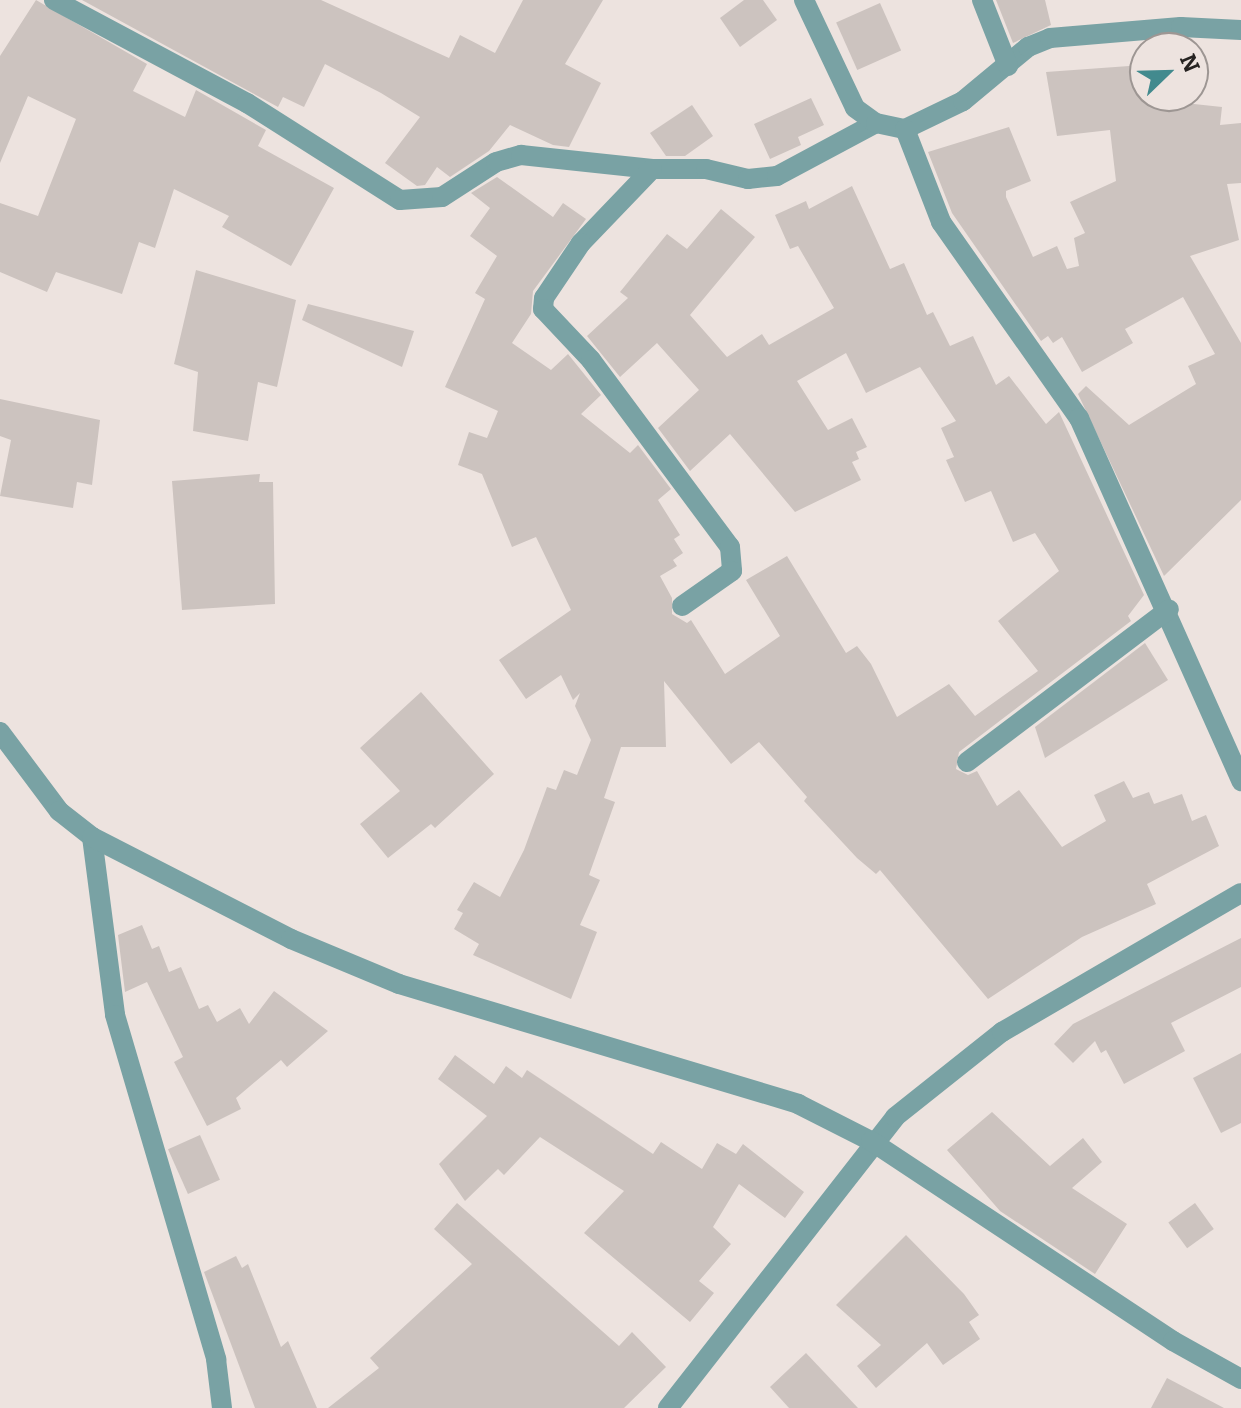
<!DOCTYPE html>
<html>
<head>
<meta charset="utf-8">
<style>
	body { margin:0 }
	#map { position:relative; width:1241px; height:1408px; overflow:hidden; background:#ede3df; font-family:Bitter,serif }
	div>[style] { position:absolute }
	[style*='--x'] { left:calc(var(--x)*1px); top:calc(var(--y)*1px); width:calc(var(--w)*1px); rotate:calc(var(--a)*1deg) }
	.building>* { inset:0; background:#ccc3bf; transform-origin:0 0 }
	.minor>* { height:20px; margin:-10px; padding:0 10px; transform-origin:10px; border-radius:10px; background:#79a2a4 }
	.tertiary>* { height:20px; margin:-10px; padding:0 10px; transform-origin:10px; border-radius:10px; background:#79a2a4 }
	span { translate:-50% -50%; white-space:nowrap; text-align:center; line-height:1.15; -webkit-text-stroke:6px #ede3df; paint-order:stroke }
	.north { position:absolute; left:1129px; top:32px; width:80px; height:80px; box-sizing:border-box; background:#ede3df; border:2px solid #9d9693; border-radius:50%; rotate:67deg; font-size:22px; font-weight:700; line-height:32px; text-align:center; color:#262321 }
	.north::after { content:''; display:block; margin:auto; width:28px; height:36px; background:#428a8e; clip-path:polygon(50% 0,100% 100%,50% 72%,0 100%) }
</style>
</head>
<body>
<div id="map">
	<div class="building">
		<i style="clip-path:polygon(36px 0,147px 64px,133px 91px,185px 117px,196px 90px,266px 130px,258px 146px,334px 188px,291px 266px,222px 227px,229px 216px,174px 189px,155px 248px,139px 242px,122px 294px,56px 272px,47px 292px,0 272px,0 203px,38px 216px,76px 119px,28px 96px,0 163px,0 56px)"></i>
		<i style="clip-path:polygon(82px 0,321px 0,449px 58px,460px 35px,495px 53px,523px 0,603px 0,565px 64px,601px 83px,569px 147px,553px 145px,510px 125px,489px 151px,450px 177px,437px 167px,425px 185px,417px 186px,385px 163px,420px 117px,381px 93px,325px 64px,304px 107px,283px 97px,278px 107px)"></i>
		<i style="clip-path:polygon(744px 0,763px 0,777px 20px,740px 47px,720px 18px)"></i>
		<i style="clip-path:polygon(996px 0,1045px 0,1051px 25px,1013px 43px)"></i>
		<i style="left:880px;top:3px;width:52px;height:48px;rotate:66deg"></i>
		<i style="clip-path:polygon(1143px 65px,1147px 99px,1222px 107px,1220px 125px,1241px 123px,1241px 183px,1227px 184px,1239px 240px,1190px 256px,1241px 343px,1241px 500px,1164px 576px,1078px 394px,1086px 386px,1129px 425px,1196px 384px,1188px 366px,1215px 354px,1183px 297px,1125px 329px,1133px 343px,1082px 372px,1062px 337px,1053px 343px,1048px 336px,1041px 341px,952px 213px,928px 152px,1009px 127px,1031px 181px,1006px 191px,1006px 197px,1033px 257px,1057px 246px,1067px 269px,1079px 266px,1074px 238px,1085px 233px,1070px 202px,1116px 181px,1110px 130px,1057px 136px,1046px 72px)"></i>
		<i style="clip-path:polygon(811px 98px,824px 125px,798px 137px,801px 145px,770px 159px,754px 124px)"></i>
		<i style="clip-path:polygon(692px 105px,713px 136px,685px 156px,666px 156px,650px 133px)"></i>
		<i style="clip-path:polygon(497px 177px,553px 217px,563px 203px,586px 219px,533px 291px,531px 314px,512px 343px,551px 370px,568px 354px,601px 395px,581px 414px,630px 453px,638px 445px,671px 489px,658px 500px,680px 535px,674px 539px,683px 553px,673px 560px,677px 566px,660px 576px,672px 598px,672px 614px,687px 623px,691px 620px,725px 674px,780px 636px,746px 580px,787px 556px,846px 653px,857px 646px,871px 664px,897px 717px,949px 684px,975px 716px,1038px 671px,998px 621px,1059px 571px,1035px 533px,1013px 542px,991px 491px,965px 502px,946px 460px,954px 457px,941px 428px,956px 421px,920px 367px,866px 393px,846px 353px,797px 381px,828px 430px,852px 418px,867px 447px,856px 452px,859px 459px,852px 462px,861px 480px,795px 512px,730px 434px,690px 471px,658px 428px,699px 390px,657px 343px,620px 377px,587px 336px,628px 298px,620px 292px,667px 234px,687px 249px,721px 209px,755px 237px,690px 315px,727px 357px,762px 334px,769px 345px,834px 308px,798px 246px,790px 249px,775px 215px,806px 201px,809px 209px,852px 186px,890px 269px,904px 263px,927px 315px,933px 312px,950px 346px,973px 336px,996px 385px,1009px 376px,1046px 424px,1059px 412px,1144px 595px,1128px 616px,1131px 621px,959px 752px,956px 769px,968px 775px,977px 771px,997px 806px,1019px 790px,1062px 847px,1106px 821px,1094px 795px,1124px 781px,1133px 798px,1149px 792px,1154px 804px,1182px 794px,1192px 821px,1206px 815px,1219px 846px,1147px 884px,1156px 904px,1082px 937px,988px 999px,880px 870px,876px 874px,857px 858px,804px 801px,807px 797px,759px 742px,731px 764px,664px 681px,666px 747px,621px 747px,604px 798px,615px 802px,589px 875px,600px 880px,580px 925px,597px 932px,571px 999px,473px 955px,479px 944px,454px 929px,463px 913px,457px 910px,474px 882px,500px 897px,524px 850px,547px 787px,556px 790px,564px 770px,577px 775px,591px 740px,575px 706px,580px 693px,573px 700px,561px 675px,526px 699px,499px 660px,571px 610px,536px 537px,512px 547px,482px 474px,458px 465px,469px 432px,487px 438px,498px 411px,445px 387px,485px 299px,475px 293px,497px 256px,470px 236px,490px 208px,471px 193px)"></i>
		<i style="clip-path:polygon(196px 270px,296px 300px,277px 387px,258px 382px,248px 441px,193px 431px,198px 372px,174px 364px)"></i>
		<i style="clip-path:polygon(308px 304px,414px 331px,402px 367px,302px 320px)"></i>
		<i style="clip-path:polygon(0 399px,100px 420px,92px 485px,77px 482px,73px 508px,0 496px,11px 440px,0 436px)"></i>
		<i style="clip-path:polygon(260px 474px,259px 482px,273px 482px,275px 604px,182px 610px,172px 481px)"></i>
		<i style="clip-path:polygon(1145px 643px,1168px 680px,1045px 758px,1035px 727px)"></i>
		<i style="clip-path:polygon(421px 692px,494px 774px,435px 828px,431px 824px,388px 858px,360px 824px,400px 791px,360px 748px)"></i>
		<i style="clip-path:polygon(142px 925px,152px 949px,159px 946px,169px 972px,181px 967px,199px 1009px,208px 1005px,217px 1022px,240px 1008px,249px 1024px,274px 991px,328px 1031px,287px 1067px,281px 1060px,236px 1098px,241px 1109px,207px 1126px,174px 1062px,183px 1057px,147px 982px,125px 992px,118px 935px)"></i>
		<i style="clip-path:polygon(1241px 938px,1241px 987px,1171px 1023px,1185px 1051px,1124px 1084px,1106px 1050px,1101px 1053px,1095px 1041px,1073px 1063px,1054px 1044px,1073px 1024px)"></i>
		<i style="clip-path:polygon(1241px 1053px,1241px 1123px,1221px 1133px,1193px 1078px)"></i>
		<i style="clip-path:polygon(455px 1055px,494px 1084px,506px 1066px,522px 1078px,527px 1070px,653px 1154px,661px 1142px,702px 1169px,717px 1143px,736px 1154px,743px 1144px,804px 1192px,785px 1218px,739px 1184px,713px 1227px,731px 1244px,699px 1281px,714px 1293px,690px 1322px,584px 1233px,624px 1191px,540px 1137px,504px 1175px,498px 1169px,465px 1201px,439px 1164px,487px 1116px,438px 1079px)"></i>
		<i style="clip-path:polygon(992px 1112px,1050px 1166px,1083px 1138px,1102px 1162px,1072px 1188px,1127px 1224px,1095px 1274px,1000px 1211px,947px 1150px)"></i>
		<i style="left:200px;top:1135px;width:49px;height:35px;rotate:66deg"></i>
		<i style="clip-path:polygon(457px 1203px,619px 1346px,632px 1332px,666px 1367px,624px 1408px,328px 1408px,379px 1368px,370px 1358px,472px 1264px,434px 1229px)"></i>
		<i style="left:1195px;top:1203px;width:32px;height:33px;rotate:54deg"></i>
		<i style="clip-path:polygon(906px 1235px,964px 1294px,979px 1315px,969px 1322px,980px 1339px,943px 1365px,927px 1343px,876px 1388px,857px 1366px,881px 1345px,836px 1305px)"></i>
		<i style="clip-path:polygon(236px 1256px,242px 1268px,248px 1264px,281px 1347px,288px 1341px,317px 1408px,255px 1408px,204px 1272px)"></i>
		<i style="clip-path:polygon(806px 1353px,858px 1408px,789px 1408px,770px 1387px)"></i>
		<i style="clip-path:polygon(1167px 1378px,1224px 1408px,1151px 1408px)"></i>
	</div>
	<div class="minor">
		<i style="--x:54;--y:0;--w:219;--a:28.1"></i>
		<i style="--x:247;--y:103;--w:181;--a:32.4"></i>
		<i style="--x:400;--y:200;--w:42;--a:-4.1"></i>
		<i style="--x:442;--y:197;--w:64;--a:-32.9"></i>
		<i style="--x:496;--y:162;--w:26;--a:-16"></i>
		<i style="--x:521;--y:155;--w:132;--a:6.1"></i>
		<i style="--x:652;--y:169;--w:54;--a:0"></i>
		<i style="--x:706;--y:169;--w:43;--a:13.4"></i>
		<i style="--x:748;--y:179;--w:29;--a:-6"></i>
		<i style="--x:777;--y:176;--w:112;--a:-28.2"></i>
		<i style="--x:804;--y:0;--w:119;--a:64.7"></i>
		<i style="--x:855;--y:108;--w:26;--a:36"></i>
		<i style="--x:876;--y:123;--w:30;--a:12"></i>
		<i style="--x:905;--y:129;--w:64;--a:-25.8"></i>
		<i style="--x:963;--y:101;--w:85;--a:-39.7"></i>
		<i style="--x:1028;--y:47;--w:24;--a:-22"></i>
		<i style="--x:1050;--y:38;--w:131;--a:-4.8"></i>
		<i style="--x:1181;--y:27;--w:60;--a:2.9"></i>
		<i style="--x:982;--y:0;--w:71;--a:68.5"></i>
		<i style="--x:905;--y:129;--w:100;--a:68.8"></i>
		<i style="--x:941;--y:222;--w:240;--a:54.9"></i>
		<i style="--x:1079;--y:418;--w:398;--a:65.9"></i>
		<i style="--x:652;--y:169;--w:103;--a:133.8"></i>
		<i style="--x:581;--y:243;--w:66;--a:123.9"></i>
		<i style="--x:544;--y:298;--w:11;--a:95"></i>
		<i style="--x:543;--y:309;--w:70;--a:46.7"></i>
		<i style="--x:591;--y:360;--w:233;--a:53.4"></i>
		<i style="--x:730;--y:547;--w:24;--a:85"></i>
		<i style="--x:732;--y:571;--w:61;--a:145"></i>
		<i style="--x:967;--y:762;--w:253;--a:-37.1"></i>
		<i style="--x:92;--y:837;--w:179;--a:82.6"></i>
		<i style="--x:115;--y:1015;--w:359;--a:73.6"></i>
		<i style="--x:216;--y:1359;--w:49;--a:83"></i>
		<i style="--x:668;--y:1408;--w:369;--a:-52"></i>
		<i style="--x:895;--y:1117;--w:137;--a:-38.5"></i>
		<i style="--x:1002;--y:1032;--w:276;--a:-30.2"></i>
	</div>
	<div class="tertiary">
		<i style="--x:0;--y:732;--w:99;--a:53.2"></i>
		<i style="--x:59;--y:811;--w:42;--a:38.2"></i>
		<i style="--x:92;--y:837;--w:224;--a:27.1"></i>
		<i style="--x:291;--y:939;--w:117;--a:22.6"></i>
		<i style="--x:399;--y:984;--w:417;--a:16.7"></i>
		<i style="--x:798;--y:1104;--w:82;--a:26.9"></i>
		<i style="--x:871;--y:1141;--w:362;--a:33.5"></i>
		<i style="--x:1173;--y:1341;--w:78;--a:29.2"></i>
	</div>
	<div class="north">N</div>
</div>
</body>
</html>
